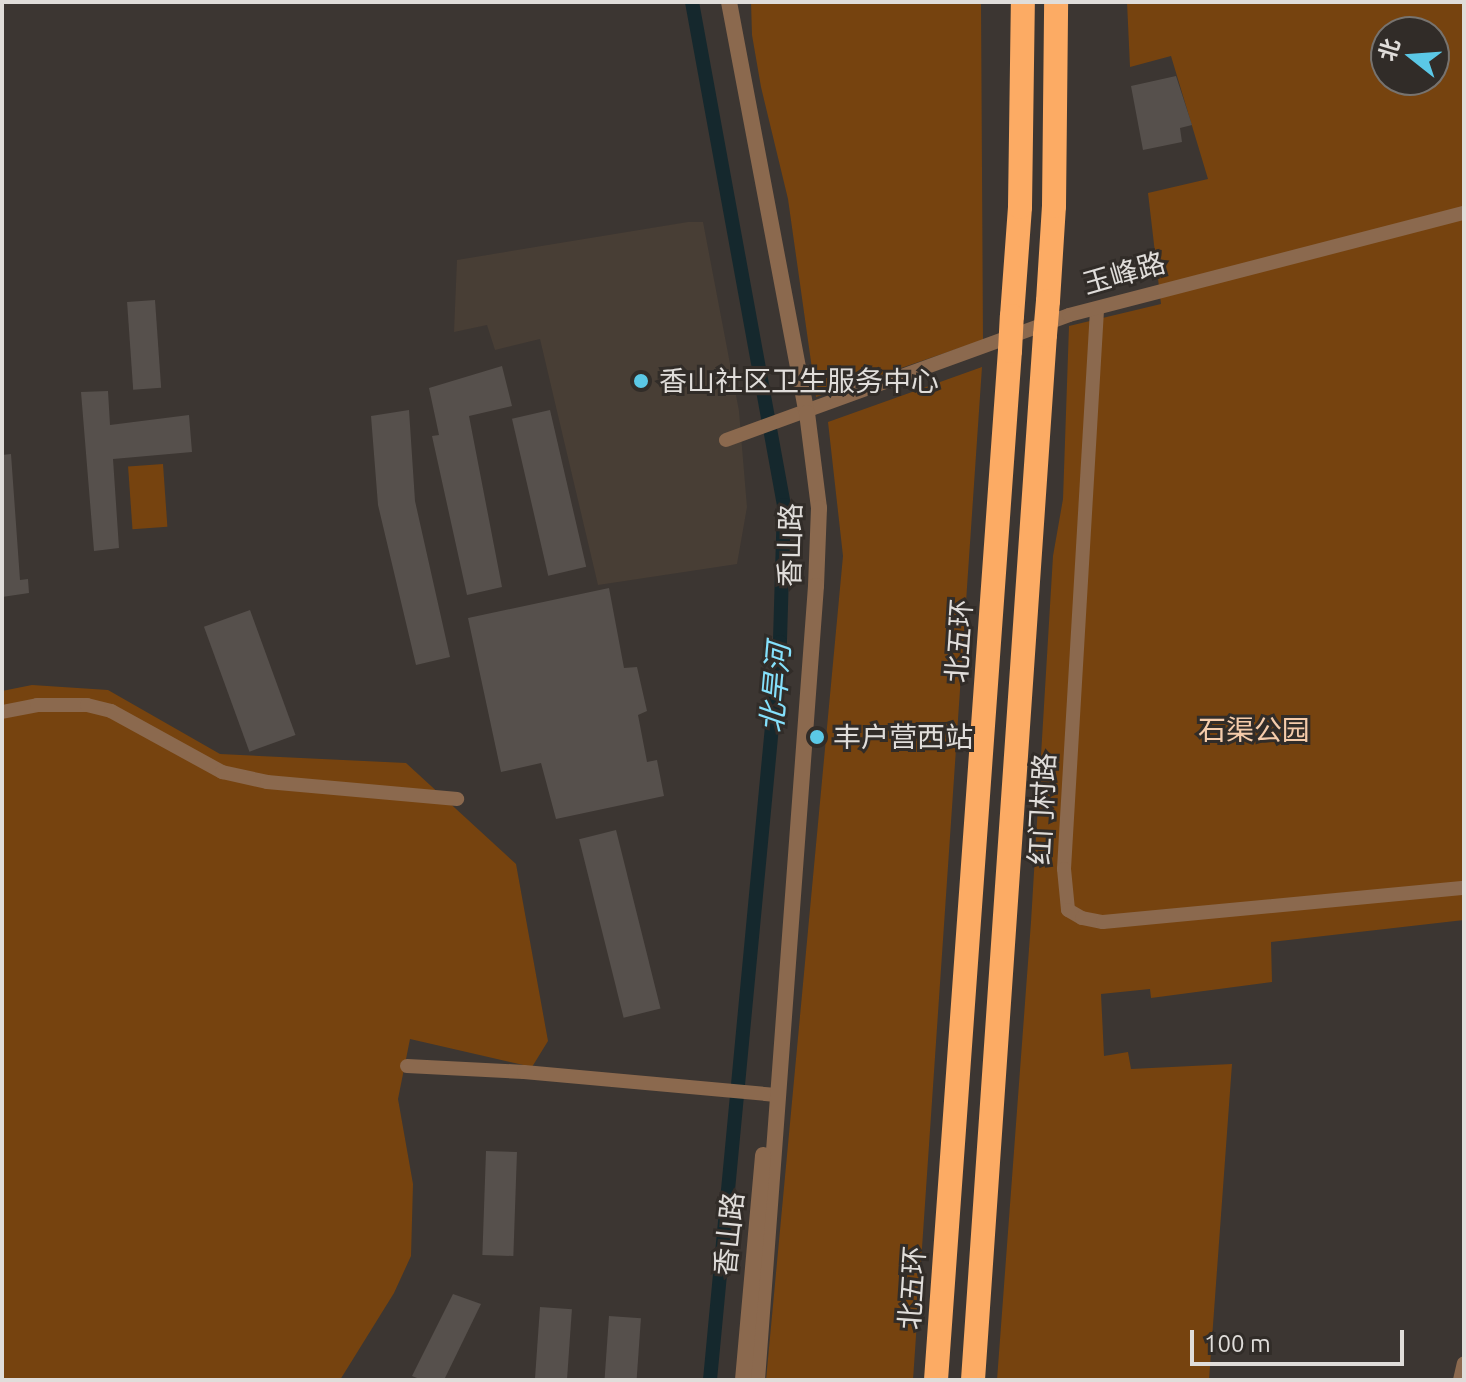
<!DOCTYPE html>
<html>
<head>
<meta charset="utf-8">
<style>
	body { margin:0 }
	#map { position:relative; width:1466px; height:1382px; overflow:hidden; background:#3c3632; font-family:Ubuntu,"Noto Sans SC",sans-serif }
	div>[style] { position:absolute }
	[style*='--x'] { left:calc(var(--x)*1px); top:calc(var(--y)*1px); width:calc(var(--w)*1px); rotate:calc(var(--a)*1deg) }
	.built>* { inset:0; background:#483e35 }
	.green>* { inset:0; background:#76430f; transform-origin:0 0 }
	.canal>* { height:14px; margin:-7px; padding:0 7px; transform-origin:7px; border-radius:7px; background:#15282d }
	.building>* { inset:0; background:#56504c; transform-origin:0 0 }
	.minor>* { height:14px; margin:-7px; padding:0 7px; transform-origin:7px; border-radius:7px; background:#8b694e }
	.tertiary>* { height:16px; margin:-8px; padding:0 8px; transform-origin:8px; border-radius:8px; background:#8b694e }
	.motorway>* { height:24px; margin:-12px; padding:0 12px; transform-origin:12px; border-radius:12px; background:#fcab64 }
	.motorway-bridge>* { height:24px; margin:-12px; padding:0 12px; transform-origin:12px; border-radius:12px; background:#fcab64 }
	.dots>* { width:22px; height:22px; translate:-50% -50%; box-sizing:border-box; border:4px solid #312c28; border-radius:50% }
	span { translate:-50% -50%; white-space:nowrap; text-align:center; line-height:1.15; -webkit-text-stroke:6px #312c28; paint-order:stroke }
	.street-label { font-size:28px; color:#e0ddda }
	.poi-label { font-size:28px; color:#e0ddda }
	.left { translate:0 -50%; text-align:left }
	.park-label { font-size:28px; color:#f5ccab }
	.water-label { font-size:30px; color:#85e1fc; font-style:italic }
	.frame { position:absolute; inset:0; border:4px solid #e0ddda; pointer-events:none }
	.north { position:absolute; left:1370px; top:16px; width:80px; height:80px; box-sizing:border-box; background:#312c28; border:2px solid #77736f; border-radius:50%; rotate:287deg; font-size:22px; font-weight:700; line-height:32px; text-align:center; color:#e0ddda }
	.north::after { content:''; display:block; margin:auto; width:28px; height:36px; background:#5bc8e6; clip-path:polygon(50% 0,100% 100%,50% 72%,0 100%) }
	.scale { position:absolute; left:1190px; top:1330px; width:214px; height:36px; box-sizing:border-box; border:4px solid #e0ddda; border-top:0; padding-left:10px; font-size:24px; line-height:28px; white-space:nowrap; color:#e0ddda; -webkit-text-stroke:6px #312c28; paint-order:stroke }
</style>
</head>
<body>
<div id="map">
	<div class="built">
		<i style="clip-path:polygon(688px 222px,703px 222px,739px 411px,747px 507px,737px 564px,598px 585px,540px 339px,495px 350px,487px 325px,454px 332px,457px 260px)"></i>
	</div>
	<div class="green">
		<i style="clip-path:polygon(751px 2px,981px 2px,983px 340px,816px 397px,788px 199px,761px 87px,752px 35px)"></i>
		<i style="clip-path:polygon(evenodd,1127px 2px,1464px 2px,1464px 920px,1271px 942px,1272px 982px,1151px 998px,1150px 989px,1101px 994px,1104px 1056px,1128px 1052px,1131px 1069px,1232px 1064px,1209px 1380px,997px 1380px,1031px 922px,1053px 556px,1063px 499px,1069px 326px,1161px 304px,1148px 193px,1208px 179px,1171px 56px,1130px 67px,1127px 2px,1386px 32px,1434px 32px,1434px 80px,1386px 80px,1386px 32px)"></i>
		<i style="clip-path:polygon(982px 367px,913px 1380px,766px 1380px,843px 556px,828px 422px)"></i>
		<i style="left:163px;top:464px;width:63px;height:35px;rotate:86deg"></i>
		<i style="clip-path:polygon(32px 685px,108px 690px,220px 754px,406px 763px,516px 864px,548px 1041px,532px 1067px,410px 1039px,398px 1099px,413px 1184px,411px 1256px,394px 1293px,340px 1380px,2px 1380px,2px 691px)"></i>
	</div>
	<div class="canal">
		<i style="--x:692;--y:2;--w:511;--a:79.64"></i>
		<i style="--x:784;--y:505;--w:137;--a:91.7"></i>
		<i style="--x:780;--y:642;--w:741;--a:95.42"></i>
	</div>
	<div class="building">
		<i style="clip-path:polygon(1176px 76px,1192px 125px,1180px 128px,1182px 142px,1143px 150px,1131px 86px)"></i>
		<i style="left:155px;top:300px;width:88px;height:28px;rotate:86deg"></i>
		<i style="clip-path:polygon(502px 366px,512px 406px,469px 416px,502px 587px,467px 595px,432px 436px,439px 435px,429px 388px)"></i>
		<i style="clip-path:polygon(108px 391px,110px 425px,189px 415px,192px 452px,113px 459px,119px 548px,94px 551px,81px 392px)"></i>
		<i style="clip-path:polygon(409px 410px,415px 501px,450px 657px,416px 665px,378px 505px,371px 416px)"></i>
		<i style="left:550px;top:410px;width:161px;height:39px;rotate:77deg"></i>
		<i style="clip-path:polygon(11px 454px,20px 580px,28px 579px,29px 593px,2px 597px,2px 455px)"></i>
		<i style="clip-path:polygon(609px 588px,624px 668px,637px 667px,647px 711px,638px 715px,647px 762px,657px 760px,664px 796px,556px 819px,541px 763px,501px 772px,468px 618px)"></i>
		<i style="left:250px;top:610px;width:133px;height:49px;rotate:70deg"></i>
		<i style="left:616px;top:830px;width:184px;height:38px;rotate:76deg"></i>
		<i style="left:486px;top:1151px;width:31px;height:104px;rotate:2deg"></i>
		<i style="clip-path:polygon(453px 1294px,481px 1304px,444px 1380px,422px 1380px,412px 1376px)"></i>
		<i style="left:540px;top:1307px;width:32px;height:74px;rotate:4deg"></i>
		<i style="left:609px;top:1316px;width:32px;height:64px;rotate:4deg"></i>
	</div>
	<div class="minor">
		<i style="--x:1097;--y:310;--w:560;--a:93.38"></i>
		<i style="--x:1064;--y:869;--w:41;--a:84.4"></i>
		<i style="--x:1068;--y:910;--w:16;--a:30"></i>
		<i style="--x:1082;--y:918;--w:21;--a:11"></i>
		<i style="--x:1103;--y:922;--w:363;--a:-5.4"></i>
		<i style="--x:726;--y:440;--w:365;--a:-20"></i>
		<i style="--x:1069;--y:315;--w:408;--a:-14.5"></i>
		<i style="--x:2;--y:712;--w:36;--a:-11"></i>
		<i style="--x:37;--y:705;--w:50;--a:0"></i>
		<i style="--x:87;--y:705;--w:25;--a:14"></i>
		<i style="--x:111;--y:711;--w:127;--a:28.8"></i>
		<i style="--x:222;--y:772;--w:46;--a:12.5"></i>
		<i style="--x:267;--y:782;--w:191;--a:5.1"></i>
		<i style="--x:407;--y:1066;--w:117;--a:2.9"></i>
		<i style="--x:524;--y:1072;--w:253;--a:5.2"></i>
		<i style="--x:1460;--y:1380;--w:17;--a:-77"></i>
	</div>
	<div class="tertiary">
		<i style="--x:729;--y:2;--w:418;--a:79.3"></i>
		<i style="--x:807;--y:413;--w:96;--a:82.8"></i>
		<i style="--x:819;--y:508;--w:78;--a:92.2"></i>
		<i style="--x:816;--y:586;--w:796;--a:94.25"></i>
		<i style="--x:743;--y:1380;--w:226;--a:-84.9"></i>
	</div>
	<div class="motorway">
		<i style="--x:1048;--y:301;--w:95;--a:-86.4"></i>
		<i style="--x:1054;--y:206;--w:204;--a:-89.4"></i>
		<i style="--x:1012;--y:316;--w:109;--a:-85.8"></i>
		<i style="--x:1020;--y:207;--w:205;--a:-89.2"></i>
		<i style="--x:936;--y:1380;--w:1032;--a:-85.89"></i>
		<i style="--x:973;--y:1380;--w:1047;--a:-86.06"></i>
	</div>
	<div class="motorway-bridge">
		<i style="--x:1045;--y:335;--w:34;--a:-85"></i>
		<i style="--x:1010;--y:351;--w:35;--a:-87"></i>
	</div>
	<div class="dots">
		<i style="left:641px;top:381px;background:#5bc8e6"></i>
		<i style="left:817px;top:737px;background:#5bc8e6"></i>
	</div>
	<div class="street-label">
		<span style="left:1124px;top:273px;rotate:-16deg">玉峰路</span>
		<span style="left:790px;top:545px;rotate:-89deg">香山路</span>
		<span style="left:959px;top:641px;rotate:-86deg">北五环</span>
		<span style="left:1042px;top:809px;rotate:-87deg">红门村路</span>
		<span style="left:729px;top:1234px;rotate:-84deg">香山路</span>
		<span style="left:912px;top:1288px;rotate:-86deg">北五环</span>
	</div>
	<div class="poi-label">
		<span class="left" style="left:659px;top:381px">香山社区卫生服务中心</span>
		<span class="left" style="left:833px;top:737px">丰户营西站</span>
	</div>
	<div class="park-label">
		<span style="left:1254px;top:730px">石渠公园</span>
	</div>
	<div class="water-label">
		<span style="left:775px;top:688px;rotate:-85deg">北旱河</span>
	</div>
	<div class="frame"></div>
	<div class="north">北</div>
	<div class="scale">100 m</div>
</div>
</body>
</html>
